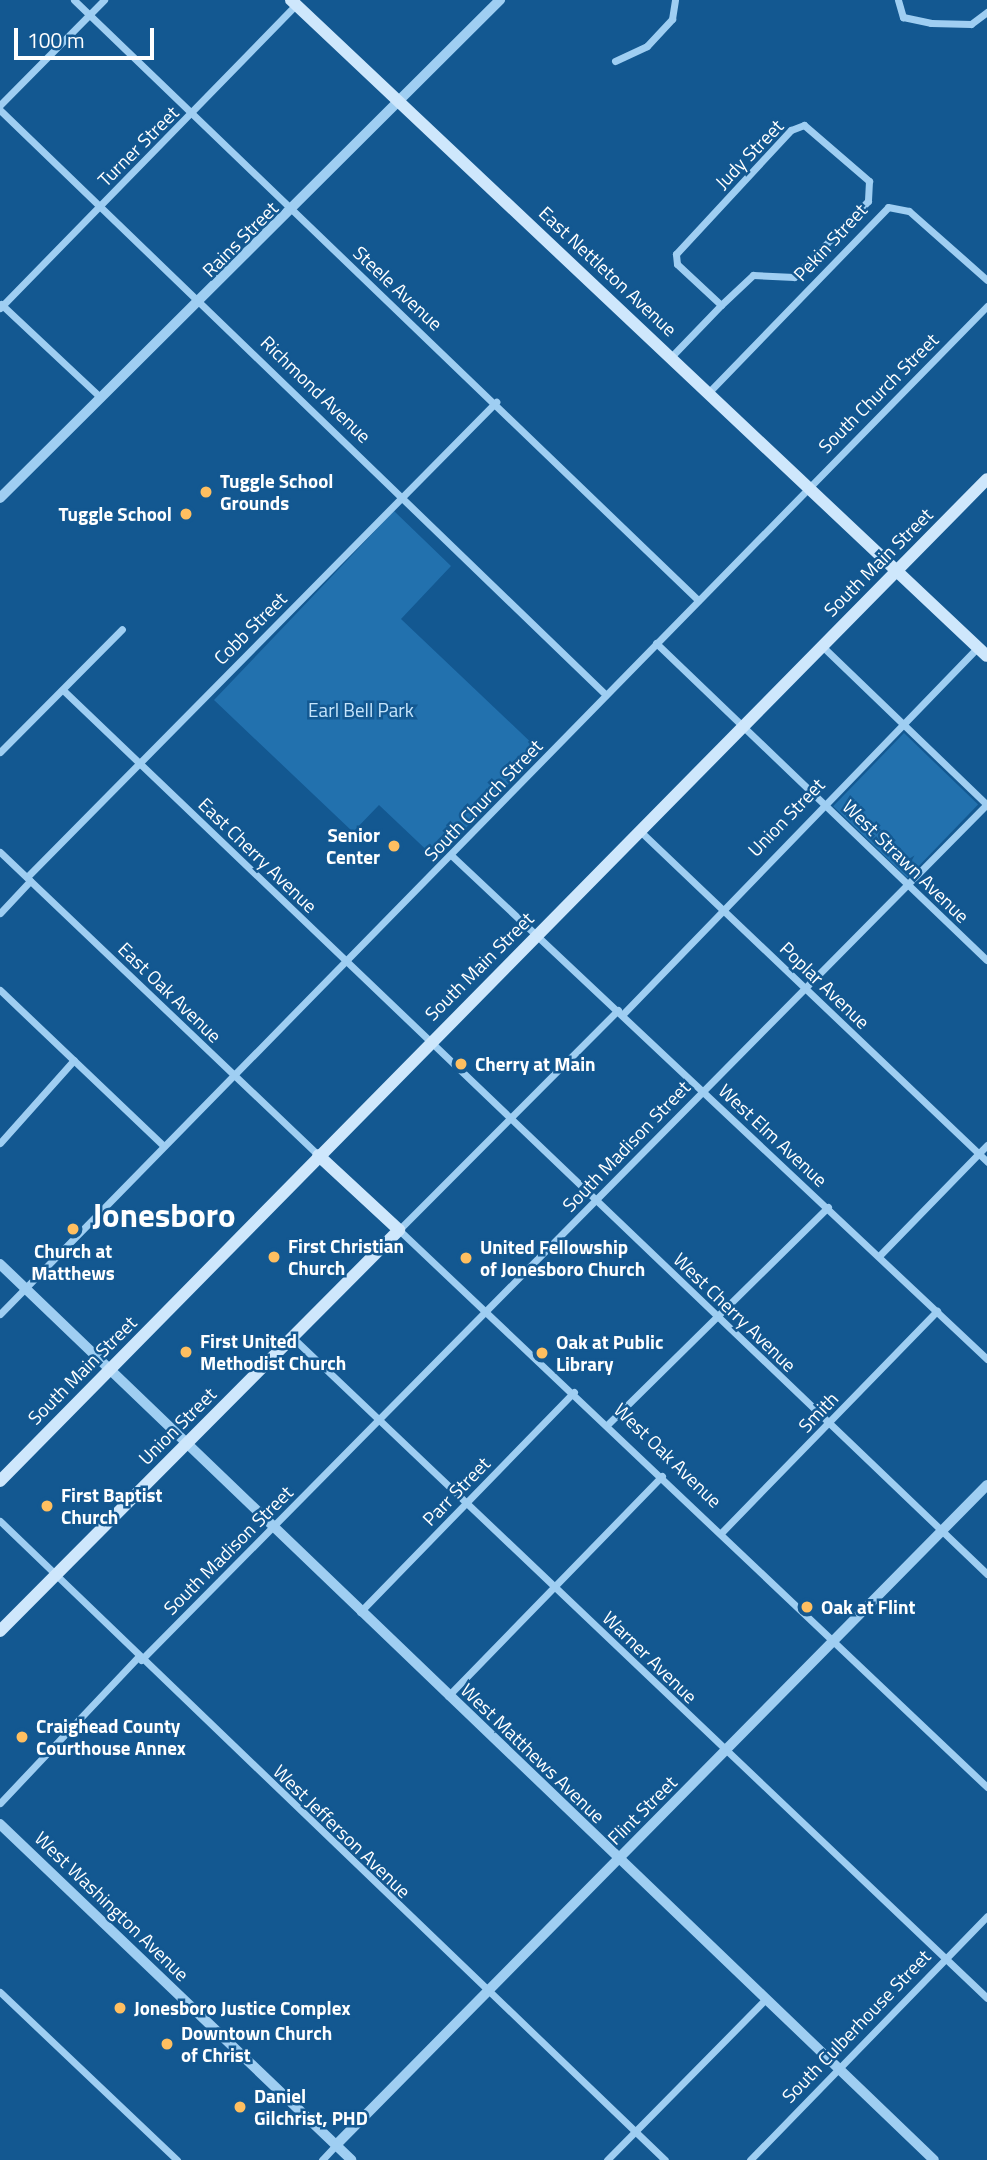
<!DOCTYPE html>
<html>
<head>
<meta charset="utf-8">
<style>
	body { margin:0 }
	#map { position:relative; width:987px; height:2160px; overflow:hidden; background:#135891; font-family:"Titillium Web",sans-serif }
	div>[style] { position:absolute }
	[style*='--x'] { left:calc(var(--x)*1px); top:calc(var(--y)*1px); width:calc(var(--w)*1px); rotate:calc(var(--a)*1deg) }
	.green>* { inset:0; background:#2271ae; transform-origin:0 0 }
	.minor>* { height:7px; margin:-3.5px; padding:0 3.5px; transform-origin:3.5px; border-radius:3.5px; background:#9fcef2 }
	.tertiary>* { height:10px; margin:-5px; padding:0 5px; transform-origin:5px; border-radius:5px; background:#9fcef2 }
	.secondary>* { height:12px; margin:-6px; padding:0 6px; transform-origin:6px; border-radius:6px; background:#cee7fc }
	.dots>* { width:19px; height:19px; translate:-50% -50%; box-sizing:border-box; border:4px solid #135891; border-radius:50% }
	span { translate:-50% -50%; white-space:nowrap; text-align:center; line-height:1.15; -webkit-text-stroke:5px #135891; paint-order:stroke }
	.street-label { font-size:19px; color:#fff }
	.poi-label { font-size:19px; color:#fff; font-weight:700 }
	.left { translate:0 -50%; text-align:left }
	.right { translate:-100% -50%; text-align:right }
	.park-label { font-size:19px; color:#c6e5fc }
	.town-label { font-size:33px; color:#fff; font-weight:700 }
	.scale { position:absolute; left:14px; top:28px; width:140px; height:32px; box-sizing:border-box; border:4px solid #fff; border-top:0; padding-left:9px; font-size:21px; line-height:24px; white-space:nowrap; color:#fff; -webkit-text-stroke:5px #135891; paint-order:stroke }
</style>
</head>
<body>
<div id="map">
	<div class="green">
		<i style="clip-path:polygon(394px 511px,451px 566px,401px 619px,540px 751px,436px 859px,379px 805px,353px 832px,214px 700px)"></i>
		<i style="left:904px;top:733px;width:103px;height:102px;rotate:44deg"></i>
	</div>
	<div class="minor">
		<i style="--x:74;--y:0;--w:866;--a:43.88"></i>
		<i style="--x:898;--y:0;--w:18;--a:74"></i>
		<i style="--x:903;--y:17;--w:29;--a:12"></i>
		<i style="--x:931;--y:23;--w:40;--a:1.4"></i>
		<i style="--x:971;--y:24;--w:20;--a:-37"></i>
		<i style="--x:615;--y:61;--w:35;--a:-25"></i>
		<i style="--x:647;--y:46;--w:37;--a:-47"></i>
		<i style="--x:672;--y:19;--w:19;--a:-81"></i>
		<i style="--x:0;--y:105;--w:148;--a:-45.3"></i>
		<i style="--x:0;--y:110;--w:842;--a:43.99"></i>
		<i style="--x:804;--y:125;--w:86;--a:40.7"></i>
		<i style="--x:869;--y:181;--w:20;--a:93"></i>
		<i style="--x:868;--y:201;--w:106;--a:134.2"></i>
		<i style="--x:794;--y:277;--w:41;--a:-177.2"></i>
		<i style="--x:753;--y:275;--w:44;--a:136.8"></i>
		<i style="--x:721;--y:305;--w:60;--a:-137"></i>
		<i style="--x:677;--y:264;--w:10;--a:-96"></i>
		<i style="--x:676;--y:254;--w:169;--a:-47.2"></i>
		<i style="--x:791;--y:130;--w:14;--a:-21"></i>
		<i style="--x:1;--y:304;--w:137;--a:43.2"></i>
		<i style="--x:0;--y:308;--w:424;--a:-45.7"></i>
		<i style="--x:671;--y:357;--w:72;--a:-46.1"></i>
		<i style="--x:709;--y:392;--w:257;--a:-45.9"></i>
		<i style="--x:888;--y:207;--w:21;--a:11"></i>
		<i style="--x:909;--y:211;--w:104;--a:41.5"></i>
		<i style="--x:656;--y:643;--w:458;--a:43.8"></i>
		<i style="--x:822;--y:646;--w:229;--a:43.9"></i>
		<i style="--x:63;--y:690;--w:1279;--a:43.73"></i>
		<i style="--x:0;--y:752;--w:173;--a:-45.2"></i>
		<i style="--x:640;--y:831;--w:480;--a:43.6"></i>
		<i style="--x:0;--y:852;--w:439;--a:43.6"></i>
		<i style="--x:451;--y:855;--w:736;--a:43.24"></i>
		<i style="--x:27;--y:877;--w:668;--a:-45.36"></i>
		<i style="--x:0;--y:913;--w:44;--a:-46.8"></i>
		<i style="--x:0;--y:990;--w:225;--a:43.6"></i>
		<i style="--x:618;--y:1010;--w:310;--a:134.9"></i>
		<i style="--x:399;--y:1230;--w:810;--a:43.45"></i>
		<i style="--x:623;--y:1014;--w:511;--a:-45.95"></i>
		<i style="--x:0;--y:1143;--w:111;--a:-48.3"></i>
		<i style="--x:879;--y:1256;--w:155;--a:-45.8"></i>
		<i style="--x:0;--y:1314;--w:1411;--a:-45.6"></i>
		<i style="--x:292;--y:1337;--w:959;--a:43.56"></i>
		<i style="--x:608;--y:1424;--w:309;--a:-44.6"></i>
		<i style="--x:0;--y:1521;--w:922;--a:43.86"></i>
		<i style="--x:721;--y:1533;--w:310;--a:-45.8"></i>
		<i style="--x:360;--y:1612;--w:307;--a:-45.8"></i>
		<i style="--x:141;--y:1660;--w:1204;--a:-45.34"></i>
		<i style="--x:448;--y:1696;--w:307;--a:-45.8"></i>
		<i style="--x:0;--y:1803;--w:201;--a:-46.6"></i>
		<i style="--x:0;--y:1992;--w:244;--a:43.5"></i>
		<i style="--x:322;--y:2160;--w:21;--a:-47"></i>
		<i style="--x:607;--y:2160;--w:226;--a:-45.4"></i>
		<i style="--x:750;--y:2160;--w:340;--a:-45.8"></i>
	</div>
	<div class="tertiary">
		<i style="--x:0;--y:498;--w:706;--a:-44.89"></i>
		<i style="--x:0;--y:1264;--w:1294;--a:43.81"></i>
		<i style="--x:0;--y:1824;--w:486;--a:43.7"></i>
		<i style="--x:336;--y:2145;--w:927;--a:-45.39"></i>
	</div>
	<div class="secondary">
		<i style="--x:291;--y:0;--w:956;--a:43.31"></i>
		<i style="--x:0;--y:1481;--w:1406;--a:-45.43"></i>
		<i style="--x:0;--y:1631;--w:566;--a:-45.14"></i>
		<i style="--x:399;--y:1230;--w:110;--a:-137.2"></i>
	</div>
	<div class="dots">
		<i style="left:206px;top:492px;background:#ffbf60"></i>
		<i style="left:186px;top:514px;background:#ffbf60"></i>
		<i style="left:394px;top:846px;background:#ffbf60"></i>
		<i style="left:461px;top:1064px;background:#ffbf60"></i>
		<i style="left:73px;top:1229px;background:#ffbf60"></i>
		<i style="left:274px;top:1257px;background:#ffbf60"></i>
		<i style="left:466px;top:1258px;background:#ffbf60"></i>
		<i style="left:186px;top:1352px;background:#ffbf60"></i>
		<i style="left:542px;top:1353px;background:#ffbf60"></i>
		<i style="left:47px;top:1506px;background:#ffbf60"></i>
		<i style="left:807px;top:1607px;background:#ffbf60"></i>
		<i style="left:22px;top:1737px;background:#ffbf60"></i>
		<i style="left:120px;top:2008px;background:#ffbf60"></i>
		<i style="left:167px;top:2044px;background:#ffbf60"></i>
		<i style="left:240px;top:2107px;background:#ffbf60"></i>
	</div>
	<div class="street-label">
		<span style="left:138px;top:146px;rotate:-45deg">Turner Street</span>
		<span style="left:749px;top:154px;rotate:-46deg">Judy Street</span>
		<span style="left:240px;top:239px;rotate:-45deg">Rains Street</span>
		<span style="left:830px;top:242px;rotate:-47deg">Pekin Street</span>
		<span style="left:608px;top:271px;rotate:43deg">East Nettleton Avenue</span>
		<span style="left:398px;top:288px;rotate:43deg">Steele Avenue</span>
		<span style="left:316px;top:389px;rotate:44deg">Richmond Avenue</span>
		<span style="left:878px;top:393px;rotate:-45deg">South Church Street</span>
		<span style="left:878px;top:562px;rotate:-45deg">South Main Street</span>
		<span style="left:250px;top:628px;rotate:-45deg">Cobb Street</span>
		<span style="left:483px;top:800px;rotate:-46deg">South Church Street</span>
		<span style="left:786px;top:817px;rotate:-46deg">Union Street</span>
		<span style="left:258px;top:855px;rotate:44deg">East Cherry Avenue</span>
		<span style="left:906px;top:861px;rotate:44deg">West Strawn Avenue</span>
		<span style="left:479px;top:966px;rotate:-45deg">South Main Street</span>
		<span style="left:825px;top:985px;rotate:44deg">Poplar Avenue</span>
		<span style="left:170px;top:992px;rotate:44deg">East Oak Avenue</span>
		<span style="left:773px;top:1135px;rotate:43deg">West Elm Avenue</span>
		<span style="left:626px;top:1146px;rotate:-46deg">South Madison Street</span>
		<span style="left:735px;top:1312px;rotate:44deg">West Cherry Avenue</span>
		<span style="left:82px;top:1370px;rotate:-45deg">South Main Street</span>
		<span style="left:818px;top:1412px;rotate:-46deg">Smith</span>
		<span style="left:177px;top:1426px;rotate:-45deg">Union Street</span>
		<span style="left:668px;top:1455px;rotate:44deg">West Oak Avenue</span>
		<span style="left:456px;top:1491px;rotate:-46deg">Parr Street</span>
		<span style="left:228px;top:1550px;rotate:-45deg">South Madison Street</span>
		<span style="left:650px;top:1657px;rotate:44deg">Warner Avenue</span>
		<span style="left:533px;top:1753px;rotate:44deg">West Matthews Avenue</span>
		<span style="left:642px;top:1810px;rotate:-45deg">Flint Street</span>
		<span style="left:342px;top:1831px;rotate:44deg">West Jefferson Avenue</span>
		<span style="left:112px;top:1906px;rotate:44deg">West Washington Avenue</span>
		<span style="left:856px;top:2026px;rotate:-46deg">South Culberhouse Street</span>
	</div>
	<div class="poi-label">
		<span class="left" style="left:220px;top:492px">Tuggle School<br>Grounds</span>
		<span class="right" style="left:172px;top:514px">Tuggle School</span>
		<span class="right" style="left:380px;top:846px">Senior<br>Center</span>
		<span class="left" style="left:475px;top:1064px">Cherry at Main</span>
		<span class="left" style="left:288px;top:1257px">First Christian<br>Church</span>
		<span class="left" style="left:480px;top:1258px">United Fellowship<br>of Jonesboro Church</span>
		<span style="left:73px;top:1262px">Church at<br>Matthews</span>
		<span class="left" style="left:200px;top:1352px">First United<br>Methodist Church</span>
		<span class="left" style="left:556px;top:1353px">Oak at Public<br>Library</span>
		<span class="left" style="left:61px;top:1506px">First Baptist<br>Church</span>
		<span class="left" style="left:821px;top:1607px">Oak at Flint</span>
		<span class="left" style="left:36px;top:1737px">Craighead County<br>Courthouse Annex</span>
		<span class="left" style="left:134px;top:2008px">Jonesboro Justice Complex</span>
		<span class="left" style="left:181px;top:2044px">Downtown Church<br>of Christ</span>
		<span class="left" style="left:254px;top:2107px">Daniel<br>Gilchrist, PHD</span>
	</div>
	<div class="park-label">
		<span style="left:361px;top:710px">Earl Bell Park</span>
	</div>
	<div class="town-label">
		<span style="left:164px;top:1216px">Jonesboro</span>
	</div>
	<div class="scale">100 m</div>
</div>
</body>
</html>
